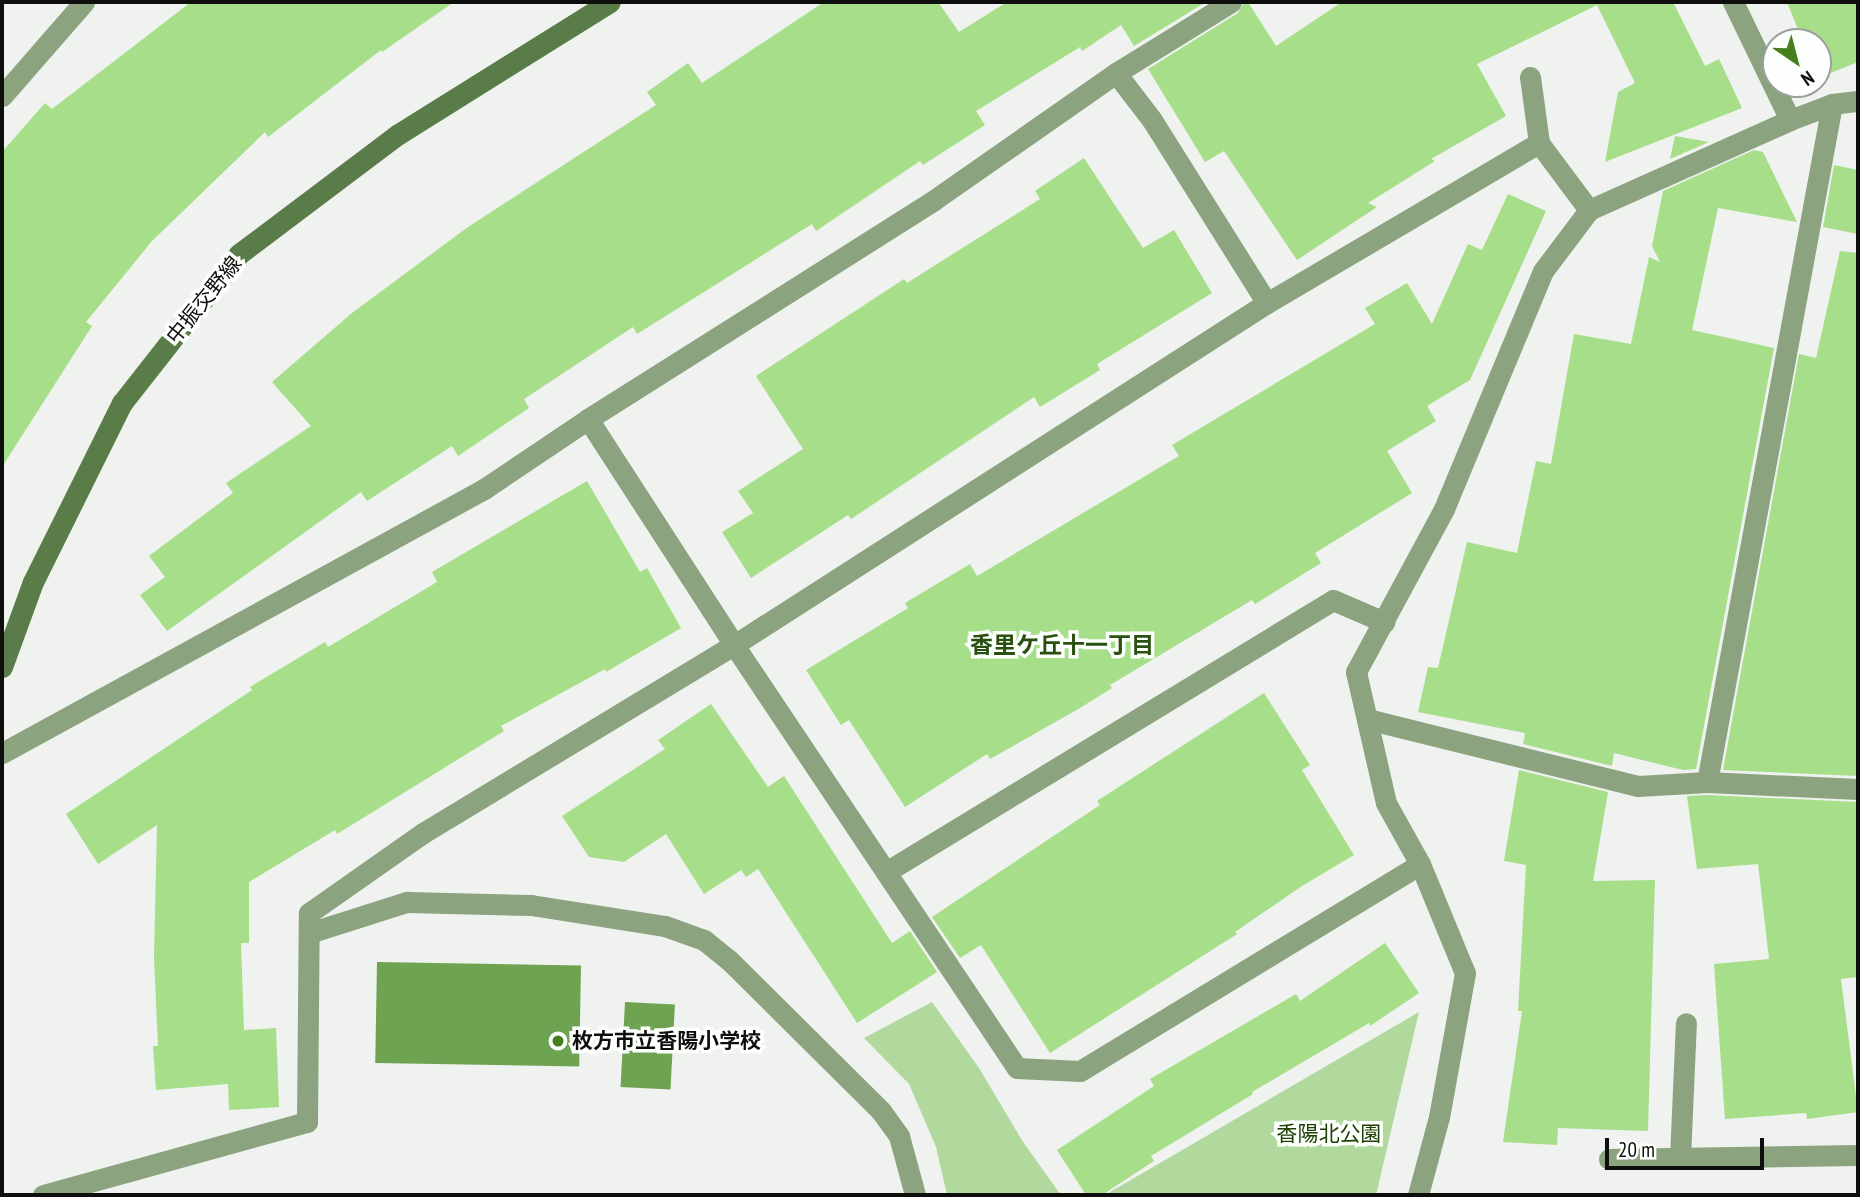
<!DOCTYPE html>
<html>
<head>
<meta charset="utf-8">
<style>
	body { margin:0 }
	#map { position:relative; width:1860px; height:1197px; overflow:hidden; background:#eff2ee; font-family:"PT Sans Narrow","Noto Sans JP",sans-serif }
	div>[style] { position:absolute }
	[style*='--x'] { left:calc(var(--x)*1px); top:calc(var(--y)*1px); width:calc(var(--w)*1px); rotate:calc(var(--a)*1deg) }
	.green>* { inset:0; background:#b1d99e }
	.water>* { inset:0; background:#6ea351; transform-origin:0 0 }
	.building>* { inset:0; background:#a6de89 }
	.lane>* { height:21px; margin:-10.5px; padding:0 10.5px; transform-origin:10.5px; border-radius:10.5px; background:#8ba37f }
	.street>* { height:21px; margin:-10.5px; padding:0 10.5px; transform-origin:10.5px; border-radius:10.5px; background:#8ba37f }
	.secondary>* { height:21px; margin:-10.5px; padding:0 10.5px; transform-origin:10.5px; border-radius:10.5px; background:#5a7c48 }
	.dots>* { width:19px; height:19px; translate:-50% -50%; box-sizing:border-box; border:4px solid #fdfffc; border-radius:50% }
	span { translate:-50% -50%; white-space:nowrap; text-align:center; line-height:1.15; -webkit-text-stroke:7px #fdfffc; paint-order:stroke }
	.street-label { font-size:21px; color:#0e0f0d }
	.poi-label { font-size:21px; color:#0e0f0d; font-weight:700 }
	.left { translate:0 -50%; text-align:left }
	.park-label { font-size:21px; color:#1e4004 }
	.neighbourhood-label { font-size:23px; color:#2a5011; font-weight:700 }
	.frame { position:absolute; inset:0; border:4px solid #0e0f0d; pointer-events:none }
	.north { position:absolute; left:1762px; top:28px; width:70px; height:70px; box-sizing:border-box; background:#fdfffc; border:2px solid #9d9f9c; border-radius:50%; rotate:145deg; font-size:19px; font-weight:700; line-height:28px; text-align:center; color:#0e0f0d }
	.north::after { content:''; display:block; margin:auto; width:24px; height:32px; background:#447f1b; clip-path:polygon(50% 0,100% 100%,50% 72%,0 100%) }
	.scale { position:absolute; left:1605px; top:1138px; width:159px; height:32px; box-sizing:border-box; border:4px solid #0e0f0d; border-top:0; padding-left:9px; font-size:21px; line-height:24px; white-space:nowrap; color:#0e0f0d; -webkit-text-stroke:5px #fdfffc; paint-order:stroke }
</style>
</head>
<body>
<div id="map">
	<div class="green">
		<i style="clip-path:polygon(932px 1002px,979px 1068px,1023px 1142px,1061px 1195px,947px 1195px,936px 1147px,909px 1084px,864px 1038px)"></i>
		<i style="clip-path:polygon(1419px 1012px,1376px 1195px,1105px 1195px)"></i>
	</div>
	<div class="water">
		<i style="left:377px;top:962px;width:204px;height:101px;rotate:1deg"></i>
		<i style="left:625px;top:1002px;width:50px;height:85px;rotate:3deg"></i>
	</div>
	<div class="building">
		<i style="clip-path:polygon(191px 2px,454px 2px,382px 52px,381px 50px,268px 137px,265px 132px,152px 241px,86px 322px,92px 326px,2px 467px,2px 152px,45px 103px,52px 109px)"></i>
		<i style="clip-path:polygon(824px 2px,938px 2px,959px 32px,1007px 2px,1206px 2px,1134px 46px,1121px 25px,1082px 51px,1080px 47px,976px 111px,985px 125px,923px 165px,920px 161px,816px 231px,812px 224px,637px 334px,633px 327px,524px 399px,529px 408px,458px 456px,452px 446px,367px 501px,361px 492px,167px 631px,140px 595px,165px 577px,149px 556px,233px 493px,226px 483px,311px 426px,272px 382px,352px 313px,468px 227px,656px 105px,647px 92px,688px 63px,702px 83px)"></i>
		<i style="clip-path:polygon(1244px 2px,1248px 2px,1276px 46px,1342px 2px,1673px 2px,1705px 66px,1719px 59px,1742px 108px,1605px 162px,1618px 92px,1635px 83px,1597px 5px,1477px 64px,1506px 116px,1431px 159px,1435px 161px,1368px 203px,1377px 207px,1297px 260px,1224px 151px,1205px 162px,1148px 69px,1238px 13px)"></i>
		<i style="clip-path:polygon(1787px 2px,1858px 2px,1858px 62px,1818px 78px,1818px 42px,1803px 42px)"></i>
		<i style="clip-path:polygon(1675px 136px,1709px 142px,1670px 159px)"></i>
		<i style="clip-path:polygon(1754px 150px,1763px 152px,1797px 222px,1718px 208px,1692px 330px,1774px 348px,1696px 769px,1683px 770px,1614px 753px,1612px 766px,1523px 744px,1525px 733px,1418px 712px,1428px 667px,1438px 668px,1467px 542px,1517px 553px,1536px 461px,1551px 464px,1574px 334px,1631px 344px,1649px 257px,1660px 262px,1652px 246px,1663px 191px)"></i>
		<i style="clip-path:polygon(1084px 158px,1143px 248px,1174px 230px,1212px 293px,1097px 364px,1100px 370px,1040px 407px,1034px 397px,851px 519px,848px 515px,751px 578px,722px 532px,753px 513px,738px 491px,803px 449px,756px 376px,904px 279px,907px 283px,1040px 199px,1035px 191px)"></i>
		<i style="clip-path:polygon(1834px 165px,1858px 170px,1858px 234px,1823px 227px)"></i>
		<i style="clip-path:polygon(1508px 194px,1546px 211px,1470px 380px,1427px 406px,1436px 421px,1387px 451px,1412px 493px,1315px 553px,1321px 563px,1255px 604px,1252px 600px,1110px 685px,1112px 688px,1080px 708px,990px 759px,987px 754px,905px 807px,849px 720px,841px 725px,806px 670px,908px 608px,905px 603px,970px 564px,977px 576px,1179px 456px,1172px 445px,1375px 324px,1365px 308px,1407px 283px,1432px 324px,1468px 244px,1482px 250px)"></i>
		<i style="clip-path:polygon(1840px 251px,1858px 253px,1858px 776px,1723px 770px,1799px 354px,1816px 358px)"></i>
		<i style="clip-path:polygon(587px 481px,640px 572px,647px 568px,681px 628px,606px 672px,605px 669px,501px 726px,504px 731px,337px 834px,335px 830px,249px 882px,249px 943px,241px 943px,244px 1030px,276px 1028px,279px 1107px,229px 1110px,228px 1084px,156px 1090px,153px 1046px,158px 1046px,154px 958px,157px 825px,98px 864px,66px 814px,252px 690px,250px 687px,325px 642px,328px 647px,437px 582px,432px 572px)"></i>
		<i style="clip-path:polygon(1264px 693px,1310px 765px,1302px 770px,1354px 855px,1302px 886px,1235px 932px,1237px 934px,1050px 1053px,981px 945px,960px 958px,932px 917px,1100px 805px,1097px 801px)"></i>
		<i style="clip-path:polygon(711px 704px,768px 787px,784px 776px,892px 943px,910px 931px,937px 972px,857px 1023px,758px 869px,746px 877px,741px 870px,704px 894px,666px 834px,624px 862px,589px 857px,562px 816px,665px 749px,658px 740px)"></i>
		<i style="clip-path:polygon(1519px 770px,1608px 792px,1593px 881px,1655px 880px,1648px 1131px,1558px 1128px,1557px 1145px,1503px 1142px,1522px 1011px,1518px 1011px,1526px 865px,1504px 861px)"></i>
		<i style="clip-path:polygon(1707px 795px,1858px 802px,1858px 977px,1841px 979px,1858px 1112px,1807px 1119px,1806px 1113px,1725px 1119px,1714px 964px,1769px 959px,1758px 864px,1697px 869px,1687px 796px)"></i>
		<i style="clip-path:polygon(1385px 943px,1419px 993px,1370px 1026px,1369px 1023px,1252px 1092px,1253px 1094px,1151px 1156px,1154px 1161px,1102px 1195px,1086px 1195px,1057px 1150px,1154px 1086px,1150px 1079px,1296px 994px,1300px 1001px)"></i>
	</div>
	<div class="lane">
		<i style="--x:1530;--y:77;--w:67;--a:82.2"></i>
		<i style="--x:886;--y:872;--w:523;--a:-31.32"></i>
		<i style="--x:1333;--y:600;--w:56;--a:23.3"></i>
		<i style="--x:1680;--y:1158;--w:135;--a:-87.5"></i>
		<i style="--x:1609;--y:1159;--w:249;--a:-0.9"></i>
	</div>
	<div class="street">
		<i style="--x:1733;--y:2;--w:131;--a:64.2"></i>
		<i style="--x:1116;--y:73;--w:135;--a:-31.7"></i>
		<i style="--x:2;--y:96;--w:125;--a:-48.9"></i>
		<i style="--x:1589;--y:210;--w:220;--a:-24.1"></i>
		<i style="--x:1790;--y:120;--w:45;--a:-20.9"></i>
		<i style="--x:1832;--y:104;--w:26;--a:-7"></i>
		<i style="--x:588;--y:419;--w:269;--a:57.1"></i>
		<i style="--x:734;--y:645;--w:509;--a:56.22"></i>
		<i style="--x:1017;--y:1068;--w:63;--a:2.7"></i>
		<i style="--x:1080;--y:1071;--w:398;--a:-31.3"></i>
		<i style="--x:1367;--y:719;--w:279;--a:13.9"></i>
		<i style="--x:1638;--y:786;--w:69;--a:-3.3"></i>
		<i style="--x:1707;--y:782;--w:151;--a:2.7"></i>
		<i style="--x:2;--y:753;--w:550;--a:-28.71"></i>
		<i style="--x:484;--y:489;--w:125;--a:-33.9"></i>
		<i style="--x:588;--y:419;--w:409;--a:-32.3"></i>
		<i style="--x:934;--y:200;--w:222;--a:-34.9"></i>
		<i style="--x:1116;--y:73;--w:59;--a:52.5"></i>
		<i style="--x:1152;--y:120;--w:216;--a:57.9"></i>
		<i style="--x:1707;--y:782;--w:689;--a:-79.55"></i>
		<i style="--x:309;--y:933;--w:103;--a:-17.6"></i>
		<i style="--x:407;--y:902;--w:124;--a:1.4"></i>
		<i style="--x:531;--y:905;--w:136;--a:8.9"></i>
		<i style="--x:665;--y:926;--w:41;--a:19.7"></i>
		<i style="--x:704;--y:940;--w:32;--a:39"></i>
		<i style="--x:729;--y:960;--w:214;--a:44.8"></i>
		<i style="--x:881;--y:1111;--w:31;--a:54"></i>
		<i style="--x:899;--y:1136;--w:61;--a:74.8"></i>
		<i style="--x:43;--y:1195;--w:274;--a:-15.5"></i>
		<i style="--x:307;--y:1122;--w:209;--a:-89.5"></i>
		<i style="--x:309;--y:913;--w:139;--a:-35.1"></i>
		<i style="--x:423;--y:833;--w:363;--a:-31.2"></i>
		<i style="--x:734;--y:645;--w:633;--a:-32.69"></i>
		<i style="--x:1267;--y:303;--w:316;--a:-30.5"></i>
		<i style="--x:1539;--y:143;--w:84;--a:53.3"></i>
		<i style="--x:1589;--y:210;--w:76;--a:127"></i>
		<i style="--x:1543;--y:271;--w:258;--a:112.6"></i>
		<i style="--x:1444;--y:509;--w:185;--a:118.4"></i>
		<i style="--x:1356;--y:672;--w:134;--a:77.1"></i>
		<i style="--x:1386;--y:803;--w:70;--a:60.9"></i>
		<i style="--x:1420;--y:864;--w:118;--a:67.6"></i>
		<i style="--x:1465;--y:973;--w:146;--a:100.2"></i>
		<i style="--x:1439;--y:1117;--w:81;--a:105.1"></i>
	</div>
	<div class="secondary">
		<i style="--x:2;--y:667;--w:90;--a:-70"></i>
		<i style="--x:33;--y:582;--w:200;--a:-63.6"></i>
		<i style="--x:122;--y:403;--w:189;--a:-51.9"></i>
		<i style="--x:239;--y:254;--w:198;--a:-37"></i>
		<i style="--x:397;--y:135;--w:251;--a:-32"></i>
	</div>
	<div class="dots">
		<i style="left:558px;top:1041px;background:#447f1b"></i>
	</div>
	<div class="street-label">
		<span style="left:204px;top:300px;rotate:-51deg">中振交野線</span>
	</div>
	<div class="poi-label">
		<span class="left" style="left:572px;top:1041px">枚方市立香陽小学校</span>
	</div>
	<div class="park-label">
		<span style="left:1329px;top:1134px">香陽北公園</span>
	</div>
	<div class="neighbourhood-label">
		<span style="left:1062px;top:645px">香里ケ丘十一丁目</span>
	</div>
	<div class="frame"></div>
	<div class="north">N</div>
	<div class="scale">20 m</div>
</div>
</body>
</html>
